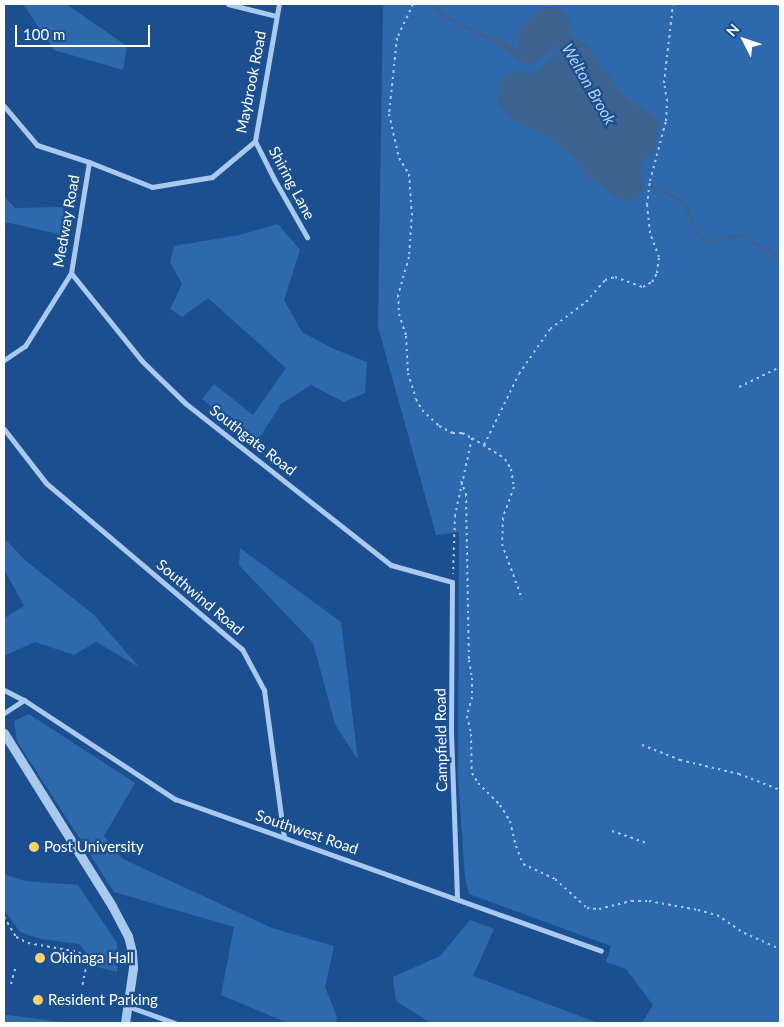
<!DOCTYPE html>
<html>
<head>
<meta charset="utf-8">
<style>
	body { margin:0 }
	#map { position:relative; width:784px; height:1027px; overflow:hidden; background:#1b4f8f; font-family:Lato,sans-serif }
	div>[style] { position:absolute }
	[style*='--x'] { left:calc(var(--x)*1px); top:calc(var(--y)*1px); width:calc(var(--w)*1px); rotate:calc(var(--a)*1deg) }
	.green>* { inset:0; background:#2e69ad }
	.water>* { inset:0; background:#3c6290 }
	.stream>* { height:2.5px; margin:-1.25px; padding:0 1.25px; transform-origin:1.25px; border-radius:1.25px; background:#3c6290 }
	.path>* { height:2px; margin-top:-1px; transform-origin:0; background:repeating-linear-gradient(90deg,#a9c9ee 0 2.5px,transparent 0 6.5px) }
	.minor>* { height:5px; margin:-2.5px; padding:0 2.5px; transform-origin:2.5px; border-radius:2.5px; background:#a9c9ee }
	.tertiary>* { height:9px; margin:-4.5px; padding:0 4.5px; transform-origin:4.5px; border-radius:4.5px; background:#a9c9ee }
	.dots>* { width:14px; height:14px; translate:-50% -50%; box-sizing:border-box; border:2px solid #1b4f8f; border-radius:50% }
	span { translate:-50% -50%; white-space:nowrap; text-align:center; line-height:1.15; -webkit-text-stroke:4.5px #1b4f8f; paint-order:stroke }
	.street-label { font-size:15px; color:#fff }
	.poi-label { font-size:15px; color:#fff }
	.left { translate:0 -50%; text-align:left }
	.water-label { font-size:16px; color:#b5d3f5; font-style:italic }
	.frame { position:absolute; inset:0; border:5px solid #fff; pointer-events:none }
	.north { position:absolute; left:719px; top:15px; width:50px; height:50px; -webkit-text-stroke:4px #1b4f8f; paint-order:stroke; rotate:311deg; font-size:14px; font-weight:700; line-height:20px; text-align:center; color:#fff }
	.north::after { content:''; display:block; margin:auto; width:18px; height:22px; background:#fff; clip-path:polygon(50% 0,100% 100%,50% 72%,0 100%) }
	.scale { position:absolute; left:15px; top:25px; width:135px; height:22px; box-sizing:border-box; border:2px solid #fff; border-top:0; padding-left:6px; font-size:15px; line-height:18px; white-space:nowrap; color:#fff; -webkit-text-stroke:4px #1b4f8f; paint-order:stroke }
</style>
</head>
<body>
<div id="map">
	<div class="green">
		<i style="clip-path:polygon(23px 4px,66px 4px,127px 46px,123px 70px,54px 50px)"></i>
		<i style="clip-path:polygon(383px 4px,780px 4px,780px 1023px,642px 1023px,653px 1005px,626px 969px,606px 962px,611px 946px,469px 894px,465px 878px,458px 776px,459px 532px,436px 535px,378px 327px)"></i>
		<i style="clip-path:polygon(4px 196px,15px 208px,63px 207px,67px 236px,10px 223px,4px 223px)"></i>
		<i style="clip-path:polygon(278px 224px,300px 250px,284px 300px,302px 332px,334px 349px,367px 362px,365px 393px,344px 402px,311px 385px,281px 404px,256px 443px,202px 399px,214px 384px,253px 415px,286px 368px,208px 298px,182px 317px,170px 309px,182px 284px,170px 262px,174px 246px,239px 235px)"></i>
		<i style="clip-path:polygon(4px 538px,26px 561px,93px 614px,139px 667px,96px 642px,74px 655px,35px 642px,4px 656px,4px 618px,24px 606px,4px 569px)"></i>
		<i style="clip-path:polygon(240px 548px,341px 622px,358px 760px,335px 724px,313px 643px,239px 565px)"></i>
		<i style="clip-path:polygon(29px 714px,135px 783px,104px 836px,123px 859px,272px 928px,334px 946px,325px 987px,337px 1017px,336px 1023px,288px 1023px,221px 995px,234px 927px,114px 892px,17px 741px,14px 721px)"></i>
		<i style="clip-path:polygon(4px 874px,25px 881px,78px 885px,117px 943px,117px 972px,97px 967px,79px 944px,41px 939px,20px 932px,4px 910px)"></i>
		<i style="clip-path:polygon(470px 920px,494px 929px,473px 976px,598px 1023px,431px 1023px,396px 1001px,393px 977px,440px 956px)"></i>
		<i style="clip-path:polygon(4px 1015px,8px 1015px,69px 1023px,4px 1023px)"></i>
	</div>
	<div class="water">
		<i style="clip-path:polygon(544px 7px,555px 7px,561px 9px,573px 25px,570px 34px,586px 44px,625px 97px,653px 115px,659px 124px,655px 151px,643px 160px,640px 168px,644px 186px,637px 199px,628px 202px,617px 198px,588px 177px,576px 161px,550px 138px,515px 120px,500px 106px,497px 100px,502px 79px,509px 74px,518px 72px,533px 73px,554px 57px,561px 46px,559px 45px,530px 66px,521px 62px,488px 38px,496px 35px,517px 49px,519px 43px,519px 34px,523px 25px,536px 12px)"></i>
	</div>
	<div class="stream">
		<i style="--x:432;--y:4;--w:18;--a:43"></i>
		<i style="--x:445;--y:16;--w:50;--a:26.1"></i>
		<i style="--x:651;--y:185;--w:30;--a:27"></i>
		<i style="--x:678;--y:199;--w:11;--a:41"></i>
		<i style="--x:686;--y:206;--w:25;--a:69"></i>
		<i style="--x:695;--y:229;--w:12;--a:48"></i>
		<i style="--x:703;--y:238;--w:7;--a:27"></i>
		<i style="--x:709;--y:241;--w:33;--a:-11"></i>
		<i style="--x:741;--y:235;--w:37;--a:29"></i>
		<i style="--x:773;--y:253;--w:11;--a:49"></i>
	</div>
	<div class="path">
		<i style="--x:413;--y:4;--w:38;--a:115"></i>
		<i style="--x:397;--y:38;--w:76;--a:96"></i>
		<i style="--x:389;--y:114;--w:45;--a:77.2"></i>
		<i style="--x:399;--y:158;--w:19;--a:58"></i>
		<i style="--x:409;--y:174;--w:39;--a:86"></i>
		<i style="--x:412;--y:213;--w:44;--a:93.9"></i>
		<i style="--x:409;--y:257;--w:40;--a:106"></i>
		<i style="--x:398;--y:295;--w:19;--a:87"></i>
		<i style="--x:399;--y:314;--w:23;--a:72"></i>
		<i style="--x:406;--y:336;--w:37;--a:87"></i>
		<i style="--x:408;--y:373;--w:27;--a:73"></i>
		<i style="--x:416;--y:399;--w:13;--a:61"></i>
		<i style="--x:422;--y:410;--w:23;--a:43"></i>
		<i style="--x:439;--y:426;--w:16;--a:27"></i>
		<i style="--x:453;--y:433;--w:9;--a:0"></i>
		<i style="--x:462;--y:433;--w:11;--a:27"></i>
		<i style="--x:472;--y:438;--w:79;--a:102.4"></i>
		<i style="--x:455;--y:515;--w:59;--a:91.9"></i>
		<i style="--x:777;--y:4;--w:4;--a:34"></i>
		<i style="--x:739;--y:387;--w:46;--a:-26"></i>
		<i style="--x:472;--y:438;--w:39;--a:32"></i>
		<i style="--x:505;--y:459;--w:12;--a:59"></i>
		<i style="--x:511;--y:469;--w:18;--a:81"></i>
		<i style="--x:514;--y:487;--w:33;--a:110"></i>
		<i style="--x:503;--y:518;--w:26;--a:92"></i>
		<i style="--x:502;--y:544;--w:59;--a:70"></i>
		<i style="--x:484;--y:445;--w:79;--a:-63.8"></i>
		<i style="--x:519;--y:374;--w:55;--a:-55.4"></i>
		<i style="--x:550;--y:329;--w:45;--a:-36.9"></i>
		<i style="--x:586;--y:302;--w:29;--a:-49"></i>
		<i style="--x:605;--y:280;--w:10;--a:-17"></i>
		<i style="--x:615;--y:277;--w:30;--a:20"></i>
		<i style="--x:643;--y:287;--w:10;--a:-29"></i>
		<i style="--x:652;--y:282;--w:10;--a:-61"></i>
		<i style="--x:657;--y:273;--w:16;--a:-83"></i>
		<i style="--x:659;--y:257;--w:26;--a:-111"></i>
		<i style="--x:650;--y:233;--w:28;--a:-96"></i>
		<i style="--x:647;--y:205;--w:24;--a:-83"></i>
		<i style="--x:650;--y:181;--w:62;--a:-75.1"></i>
		<i style="--x:666;--y:121;--w:20;--a:-87"></i>
		<i style="--x:667;--y:101;--w:18;--a:-99"></i>
		<i style="--x:664;--y:83;--w:80;--a:-83.5"></i>
		<i style="--x:461;--y:481;--w:14;--a:69"></i>
		<i style="--x:466;--y:494;--w:166;--a:89"></i>
		<i style="--x:469;--y:660;--w:18;--a:81"></i>
		<i style="--x:472;--y:678;--w:19;--a:90"></i>
		<i style="--x:472;--y:697;--w:20;--a:105"></i>
		<i style="--x:467;--y:716;--w:18;--a:77"></i>
		<i style="--x:471;--y:734;--w:39;--a:89"></i>
		<i style="--x:472;--y:773;--w:12;--a:59"></i>
		<i style="--x:478;--y:783;--w:31;--a:45"></i>
		<i style="--x:500;--y:805;--w:19;--a:58"></i>
		<i style="--x:510;--y:821;--w:26;--a:77"></i>
		<i style="--x:516;--y:846;--w:19;--a:69"></i>
		<i style="--x:523;--y:864;--w:35;--a:25"></i>
		<i style="--x:555;--y:879;--w:43;--a:42.2"></i>
		<i style="--x:587;--y:908;--w:12;--a:5"></i>
		<i style="--x:599;--y:909;--w:34;--a:-14"></i>
		<i style="--x:632;--y:901;--w:17;--a:0"></i>
		<i style="--x:649;--y:901;--w:50;--a:10.4"></i>
		<i style="--x:698;--y:910;--w:20;--a:15"></i>
		<i style="--x:717;--y:915;--w:32;--a:34"></i>
		<i style="--x:744;--y:933;--w:39;--a:24"></i>
		<i style="--x:642;--y:745;--w:41;--a:21.5"></i>
		<i style="--x:680;--y:760;--w:61;--a:13.3"></i>
		<i style="--x:739;--y:774;--w:44;--a:21.3"></i>
		<i style="--x:4;--y:787;--w:1;--a:-45"></i>
		<i style="--x:612;--y:831;--w:36;--a:19"></i>
		<i style="--x:4;--y:917;--w:23;--a:59"></i>
		<i style="--x:16;--y:937;--w:13;--a:27"></i>
		<i style="--x:28;--y:943;--w:52;--a:10"></i>
		<i style="--x:79;--y:952;--w:14;--a:54"></i>
		<i style="--x:87;--y:963;--w:25;--a:102"></i>
		<i style="--x:11;--y:984;--w:16;--a:-75"></i>
	</div>
	<div class="minor">
		<i style="--x:228;--y:4;--w:49;--a:14"></i>
		<i style="--x:4;--y:106;--w:51;--a:49.8"></i>
		<i style="--x:37;--y:145;--w:55;--a:18.1"></i>
		<i style="--x:89;--y:162;--w:68;--a:21.6"></i>
		<i style="--x:152;--y:187;--w:61;--a:-9.5"></i>
		<i style="--x:212;--y:177;--w:56;--a:-39.9"></i>
		<i style="--x:255;--y:141;--w:139;--a:-80.1"></i>
		<i style="--x:255;--y:141;--w:42;--a:63.4"></i>
		<i style="--x:274;--y:179;--w:67;--a:60.4"></i>
		<i style="--x:71;--y:273;--w:113;--a:51.1"></i>
		<i style="--x:142;--y:361;--w:60;--a:44.3"></i>
		<i style="--x:185;--y:403;--w:262;--a:38.2"></i>
		<i style="--x:391;--y:565;--w:63;--a:15.6"></i>
		<i style="--x:452;--y:582;--w:151;--a:90.4"></i>
		<i style="--x:451;--y:733;--w:165;--a:87.9"></i>
		<i style="--x:4;--y:360;--w:25;--a:-34"></i>
		<i style="--x:25;--y:346;--w:86;--a:-57.8"></i>
		<i style="--x:71;--y:273;--w:112;--a:-80.8"></i>
		<i style="--x:4;--y:429;--w:68;--a:52.1"></i>
		<i style="--x:46;--y:483;--w:257;--a:40.3"></i>
		<i style="--x:242;--y:649;--w:47;--a:61.8"></i>
		<i style="--x:264;--y:690;--w:148;--a:82.3"></i>
		<i style="--x:4;--y:690;--w:22;--a:27"></i>
		<i style="--x:24;--y:700;--w:181;--a:33.3"></i>
		<i style="--x:175;--y:799;--w:452;--a:19.6"></i>
		<i style="--x:4;--y:713;--w:24;--a:-33"></i>
		<i style="--x:127;--y:1006;--w:51;--a:19.5"></i>
	</div>
	<div class="tertiary">
		<i style="--x:4;--y:733;--w:204;--a:58"></i>
		<i style="--x:112;--y:906;--w:34;--a:62"></i>
		<i style="--x:128;--y:936;--w:16;--a:76"></i>
		<i style="--x:132;--y:952;--w:16;--a:86"></i>
		<i style="--x:133;--y:968;--w:56;--a:98.3"></i>
	</div>
	<div class="dots">
		<i style="left:34px;top:847px;background:#ffd166"></i>
		<i style="left:40px;top:958px;background:#ffd166"></i>
		<i style="left:38px;top:1000px;background:#ffd166"></i>
	</div>
	<div class="street-label">
		<span style="left:251px;top:82px;rotate:-79deg">Maybrook Road</span>
		<span style="left:292px;top:183px;rotate:62deg">Shiring Lane</span>
		<span style="left:66px;top:221px;rotate:-80deg">Medway Road</span>
		<span style="left:253px;top:440px;rotate:38deg">Southgate Road</span>
		<span style="left:200px;top:597px;rotate:40deg">Southwind Road</span>
		<span style="left:441px;top:740px;rotate:-91deg">Campfield Road</span>
		<span style="left:307px;top:832px;rotate:19deg">Southwest Road</span>
	</div>
	<div class="poi-label">
		<span class="left" style="left:44px;top:847px">Post University</span>
		<span class="left" style="left:50px;top:958px">Okinaga Hall</span>
		<span class="left" style="left:48px;top:1000px">Resident Parking</span>
	</div>
	<div class="water-label">
		<span style="left:589px;top:84px;rotate:60deg">Welton Brook</span>
	</div>
	<div class="frame"></div>
	<div class="north">N</div>
	<div class="scale">100 m</div>
</div>
</body>
</html>
